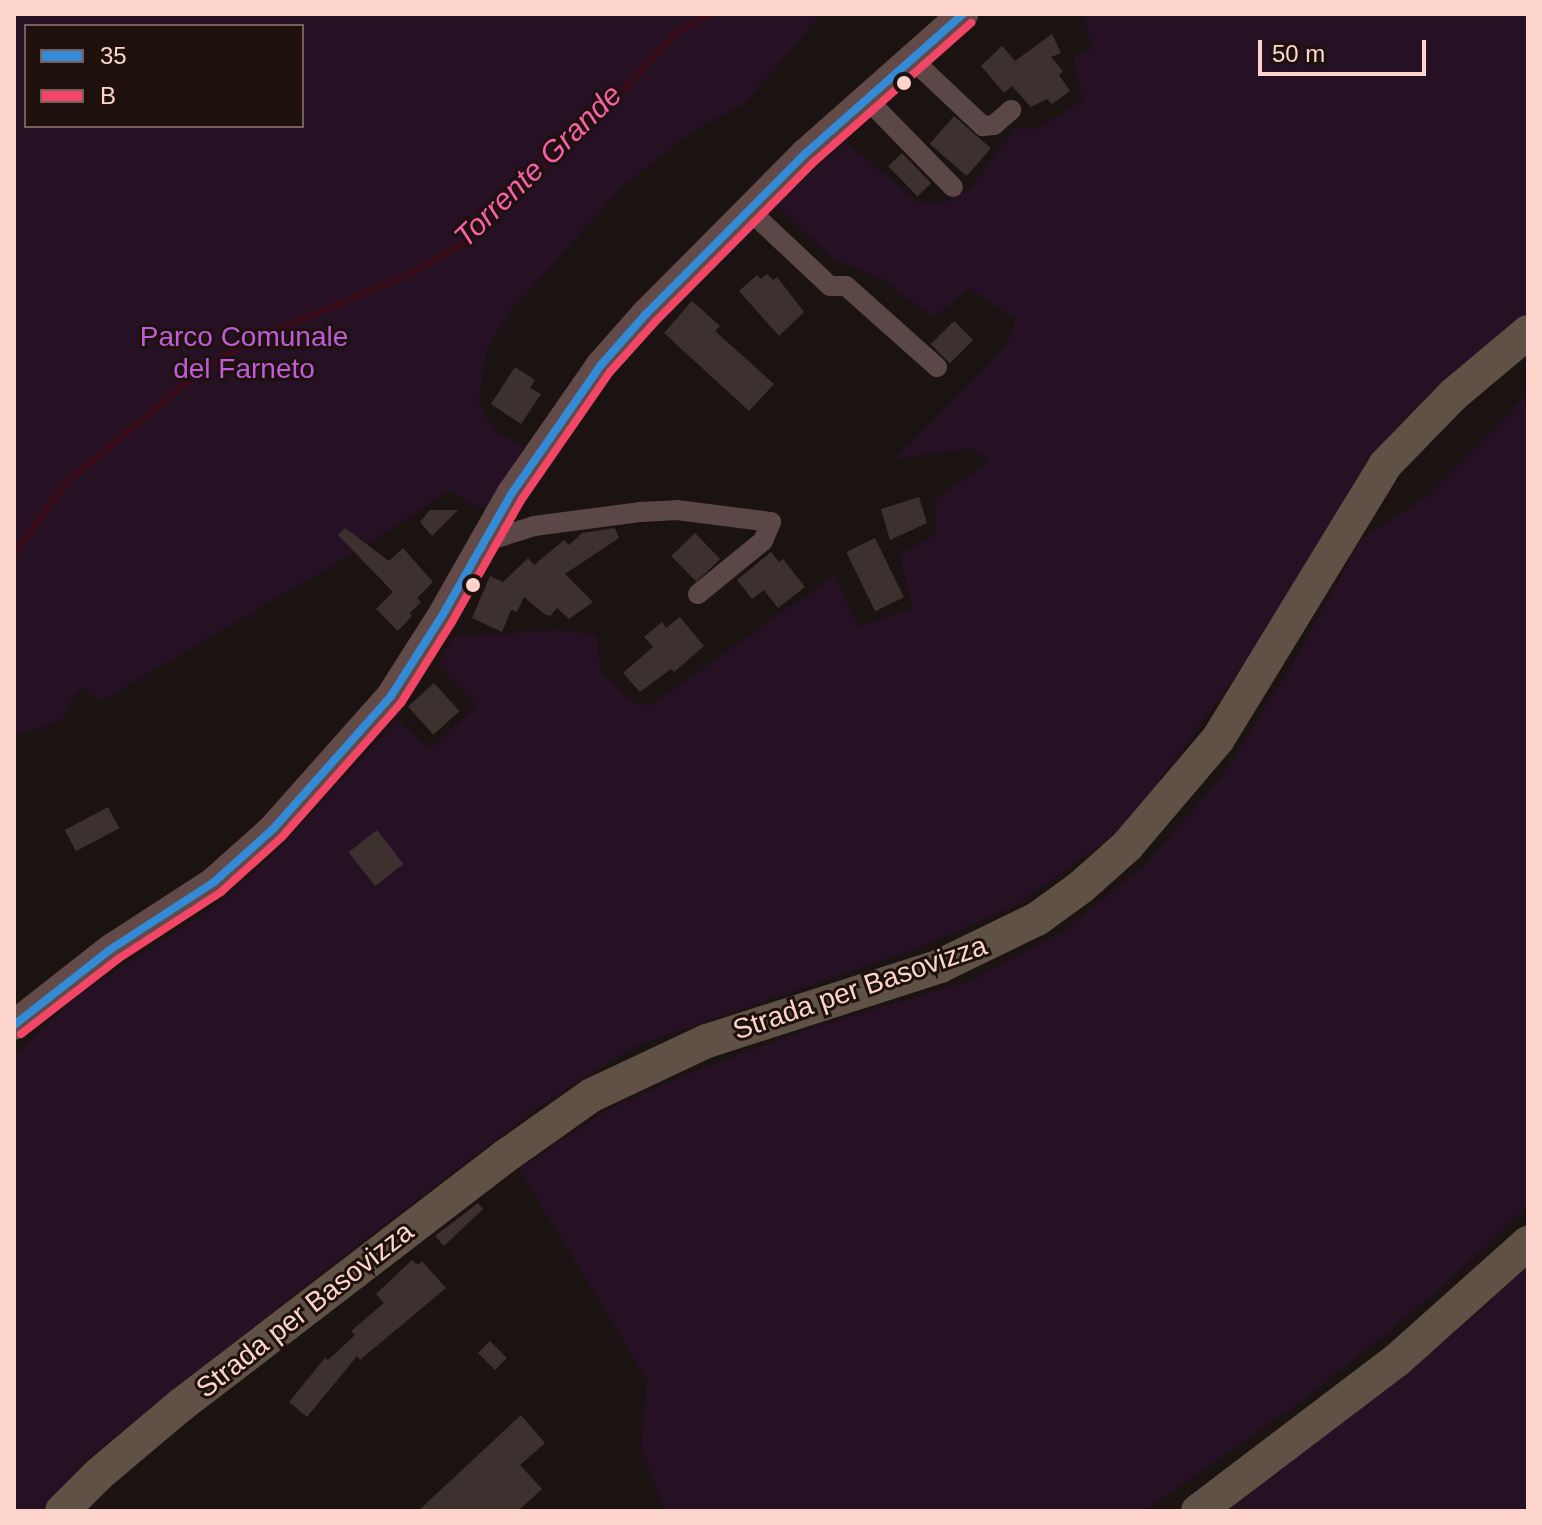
<!DOCTYPE html>
<html>
<head>
<meta charset="utf-8">
<style>
	body { margin:0 }
	#map { position:relative; width:1542px; height:1525px; overflow:hidden; background:#1a1311; font-family:Helvetica,sans-serif }
	div>[style] { position:absolute }
	[style*='--x'] { left:calc(var(--x)*1px); top:calc(var(--y)*1px); width:calc(var(--w)*1px); rotate:calc(var(--a)*1deg) }
	.green>* { inset:0; background:#251024 }
	.stream>* { height:7px; margin:-3.5px; padding:0 3.5px; transform-origin:3.5px; border-radius:3.5px; background:#360c18 }
	.building>* { inset:0; background:#3c312e; transform-origin:0 0 }
	.street>* { height:20px; margin:-10px; padding:0 10px; transform-origin:10px; border-radius:10px; background:#5b4846 }
	.secondary>* { height:30px; margin:-15px; padding:0 15px; transform-origin:15px; border-radius:15px; background:#614a48 }
	.primary>* { height:34px; margin:-17px; padding:0 17px; transform-origin:17px; border-radius:17px; background:#605146 }
	.bus-1>* { height:8px; margin:-4px; padding:0 4px; transform-origin:4px; border-radius:4px; background:#338bd7 }
	.bus-2>* { height:8px; margin:-4px; padding:0 4px; transform-origin:4px; border-radius:4px; background:#f34667 }
	.dots>* { width:22px; height:22px; translate:-50% -50%; box-sizing:border-box; border:4px solid #1e110d; border-radius:50% }
	span { translate:-50% -50%; white-space:nowrap; text-align:center; line-height:1.15; -webkit-text-stroke:6px #1e110d; paint-order:stroke }
	.park-label { font-size:28px; color:#c05cd9 }
	.street-label { font-size:28px; color:#fdd4cc }
	.water-label { font-size:30px; color:#f85fa9; font-style:italic }
	.frame { position:absolute; inset:0; border:16px solid #fdd4cc; pointer-events:none }
	.legend { position:absolute; left:24px; top:24px; width:280px; height:104px; box-sizing:border-box; background:#1e110d; border:2px solid #775f59; margin:0; padding:10px 14px; list-style:none; font-size:24px; color:#fdd4cc }
	.legend li { display:flex; align-items:center; gap:16px; height:40px }
	.legend b { width:40px; border:2px solid #775f59 }
	.scale { position:absolute; left:1258px; top:40px; width:168px; height:36px; box-sizing:border-box; border:4px solid #fdd4cc; border-top:0; padding-left:10px; font-size:24px; line-height:28px; white-space:nowrap; color:#fdd4cc; -webkit-text-stroke:6px #1e110d; paint-order:stroke }
</style>
</head>
<body>
<div id="map">
	<div class="green">
		<i style="clip-path:polygon(evenodd,14px 14px,822px 14px,744px 104px,695px 130px,624px 185px,512px 309px,487px 349px,478px 403px,496px 431px,524px 447px,488px 511px,448px 491px,372px 542px,100px 702px,83px 687px,69px 702px,66px 717px,14px 737px,14px 14px,26px 26px,302px 26px,302px 126px,26px 126px,26px 26px)"></i>
		<i style="clip-path:polygon(1089px 14px,1528px 14px,1528px 312px,1429px 394px,1370px 455px,1279px 617px,1126px 826px,1017px 905px,921px 947px,633px 1047px,539px 1107px,328px 1268px,91px 1456px,40px 1511px,14px 1511px,14px 1055px,80px 994px,219px 903px,277px 851px,397px 719px,429px 749px,478px 706px,438px 665px,453px 637px,554px 630px,597px 635px,601px 672px,635px 704px,651px 705px,835px 575px,858px 627px,912px 608px,900px 554px,935px 535px,935px 499px,990px 461px,970px 448px,895px 459px,1007px 345px,1015px 319px,969px 288px,934px 318px,883px 279px,837px 261px,775px 205px,846px 142px,919px 203px,943px 203px,970px 189px,1015px 128px,1037px 129px,1082px 101px,1073px 56px,1092px 49px,1084px 18px)"></i>
		<i style="clip-path:polygon(1528px 394px,1528px 1206px,1432px 1296px,1302px 1401px,1144px 1511px,665px 1511px,641px 1446px,647px 1380px,519px 1169px,606px 1110px,695px 1071px,817px 1026px,972px 980px,1065px 930px,1147px 863px,1223px 775px,1293px 663px,1361px 539px,1428px 495px)"></i>
		<i style="clip-path:polygon(1528px 1266px,1528px 1511px,1227px 1511px,1449px 1338px)"></i>
	</div>
	<div class="stream">
		<i style="--x:14;--y:553;--w:88;--a:-53.8"></i>
		<i style="--x:66;--y:482;--w:183;--a:-39.7"></i>
		<i style="--x:207;--y:365;--w:53;--a:-29.5"></i>
		<i style="--x:253;--y:339;--w:171;--a:-22.7"></i>
		<i style="--x:411;--y:273;--w:61;--a:-30.3"></i>
		<i style="--x:464;--y:242;--w:226;--a:-43.9"></i>
		<i style="--x:627;--y:85;--w:74;--a:-47.2"></i>
		<i style="--x:677;--y:31;--w:36;--a:-28"></i>
	</div>
	<div class="building">
		<i style="clip-path:polygon(1052px 34px,1061px 53px,1051px 57px,1063px 71px,1059px 75px,1070px 91px,1052px 104px,1047px 99px,1031px 107px,1012px 86px,1004px 93px,981px 66px,1002px 46px,1015px 61px)"></i>
		<i style="left:954px;top:116px;width:49px;height:37px;rotate:41deg"></i>
		<i style="left:902px;top:153px;width:42px;height:19px;rotate:46deg"></i>
		<i style="clip-path:polygon(767px 274px,773px 280px,777px 277px,804px 312px,779px 336px,739px 291px,757px 275px,761px 279px)"></i>
		<i style="clip-path:polygon(692px 301px,720px 326px,715px 331px,774px 384px,749px 411px,664px 333px)"></i>
		<i style="left:954px;top:321px;width:27px;height:33px;rotate:45deg"></i>
		<i style="clip-path:polygon(515px 367px,535px 380px,530px 388px,541px 394px,521px 424px,491px 404px)"></i>
		<i style="clip-path:polygon(919px 497px,927px 523px,890px 540px,881px 509px)"></i>
		<i style="clip-path:polygon(430px 510px,458px 510px,432px 536px,420px 522px)"></i>
		<i style="clip-path:polygon(345px 528px,389px 561px,403px 548px,433px 582px,417px 598px,421px 602px,410px 613px,412px 616px,398px 631px,376px 609px,393px 592px,338px 535px)"></i>
		<i style="clip-path:polygon(615px 528px,619px 538px,565px 574px,593px 602px,569px 619px,557px 608px,550px 616px,544px 614px,524px 597px,517px 612px,511px 610px,502px 632px,472px 618px,490px 576px,503px 582px,528px 558px,534px 565px,564px 540px,569px 545px,582px 533px)"></i>
		<i style="left:695px;top:533px;width:36px;height:33px;rotate:46deg"></i>
		<i style="left:875px;top:538px;width:66px;height:32px;rotate:64deg"></i>
		<i style="clip-path:polygon(771px 552px,779px 562px,783px 559px,805px 587px,778px 608px,764px 590px,752px 599px,737px 580px)"></i>
		<i style="clip-path:polygon(680px 617px,704px 646px,674px 672px,671px 669px,640px 692px,623px 673px,653px 647px,644px 637px,662px 622px,666px 628px)"></i>
		<i style="left:434px;top:683px;width:38px;height:35px;rotate:48deg"></i>
		<i style="left:108px;top:807px;width:24px;height:49px;rotate:62deg"></i>
		<i style="left:377px;top:830px;width:43px;height:36px;rotate:52deg"></i>
		<i style="clip-path:polygon(478px 1203px,483px 1209px,444px 1246px,435px 1236px)"></i>
		<i style="clip-path:polygon(412px 1260px,418px 1265px,422px 1261px,446px 1288px,360px 1360px,357px 1356px,307px 1417px,289px 1402px,325px 1358px,328px 1360px,355px 1335px,351px 1331px,384px 1303px,376px 1294px)"></i>
		<i style="left:490px;top:1341px;width:24px;height:17px;rotate:45deg"></i>
		<i style="clip-path:polygon(521px 1415px,545px 1443px,520px 1465px,542px 1489px,518px 1511px,418px 1511px)"></i>
	</div>
	<div class="street">
		<i style="--x:914;--y:61;--w:95;--a:43.3"></i>
		<i style="--x:983;--y:126;--w:11;--a:-5"></i>
		<i style="--x:994;--y:125;--w:23;--a:-41"></i>
		<i style="--x:867;--y:99;--w:123;--a:45.7"></i>
		<i style="--x:749;--y:210;--w:111;--a:43.2"></i>
		<i style="--x:830;--y:286;--w:16;--a:0"></i>
		<i style="--x:846;--y:286;--w:122;--a:41.7"></i>
		<i style="--x:484;--y:542;--w:52;--a:-17.7"></i>
		<i style="--x:534;--y:526;--w:108;--a:-7.5"></i>
		<i style="--x:641;--y:512;--w:36;--a:-3"></i>
		<i style="--x:677;--y:510;--w:95;--a:7.3"></i>
		<i style="--x:771;--y:522;--w:21;--a:113"></i>
		<i style="--x:763;--y:541;--w:84;--a:140.8"></i>
	</div>
	<div class="secondary">
		<i style="--x:14;--y:1025;--w:123;--a:-38.1"></i>
		<i style="--x:111;--y:949;--w:123;--a:-33"></i>
		<i style="--x:214;--y:882;--w:79;--a:-41.9"></i>
		<i style="--x:273;--y:829;--w:178;--a:-48.4"></i>
		<i style="--x:391;--y:696;--w:95;--a:-57.5"></i>
		<i style="--x:442;--y:616;--w:142;--a:-60.4"></i>
		<i style="--x:512;--y:493;--w:156;--a:-55.2"></i>
		<i style="--x:601;--y:365;--w:68;--a:-48.6"></i>
		<i style="--x:646;--y:314;--w:227;--a:-45.2"></i>
		<i style="--x:806;--y:153;--w:210;--a:-41.5"></i>
	</div>
	<div class="primary">
		<i style="--x:62;--y:1511;--w:52;--a:-45"></i>
		<i style="--x:99;--y:1474;--w:107;--a:-40.1"></i>
		<i style="--x:181;--y:1405;--w:414;--a:-37.5"></i>
		<i style="--x:510;--y:1153;--w:100;--a:-35.3"></i>
		<i style="--x:592;--y:1095;--w:127;--a:-25.2"></i>
		<i style="--x:707;--y:1041;--w:245;--a:-17.8"></i>
		<i style="--x:940;--y:966;--w:108;--a:-25.9"></i>
		<i style="--x:1037;--y:919;--w:54;--a:-36"></i>
		<i style="--x:1081;--y:887;--w:62;--a:-41.7"></i>
		<i style="--x:1127;--y:846;--w:140;--a:-49.6"></i>
		<i style="--x:1218;--y:739;--w:321;--a:-58.6"></i>
		<i style="--x:1385;--y:465;--w:98;--a:-45.8"></i>
		<i style="--x:1453;--y:395;--w:98;--a:-40"></i>
		<i style="--x:1198;--y:1511;--w:250;--a:-37.2"></i>
		<i style="--x:1397;--y:1360;--w:176;--a:-41.8"></i>
	</div>
	<div class="bus-1">
		<i style="--x:14;--y:1025;--w:123;--a:-38.1"></i>
		<i style="--x:111;--y:949;--w:123;--a:-33"></i>
		<i style="--x:214;--y:882;--w:79;--a:-41.9"></i>
		<i style="--x:273;--y:829;--w:178;--a:-48.4"></i>
		<i style="--x:391;--y:696;--w:95;--a:-57.5"></i>
		<i style="--x:442;--y:616;--w:142;--a:-60.4"></i>
		<i style="--x:512;--y:493;--w:156;--a:-55.2"></i>
		<i style="--x:601;--y:365;--w:68;--a:-48.6"></i>
		<i style="--x:646;--y:314;--w:227;--a:-45.2"></i>
		<i style="--x:806;--y:153;--w:210;--a:-41.5"></i>
	</div>
	<div class="bus-2">
		<i style="--x:21;--y:1034;--w:123;--a:-37.7"></i>
		<i style="--x:118;--y:959;--w:123;--a:-33"></i>
		<i style="--x:221;--y:892;--w:82;--a:-42"></i>
		<i style="--x:282;--y:837;--w:179;--a:-48.4"></i>
		<i style="--x:401;--y:703;--w:96;--a:-57.8"></i>
		<i style="--x:452;--y:622;--w:142;--a:-60.4"></i>
		<i style="--x:522;--y:499;--w:155;--a:-55.3"></i>
		<i style="--x:610;--y:372;--w:67;--a:-48"></i>
		<i style="--x:655;--y:322;--w:226;--a:-45.2"></i>
		<i style="--x:814;--y:162;--w:210;--a:-41.5"></i>
	</div>
	<div class="dots">
		<i style="left:904px;top:83px;background:#fdd4cc"></i>
		<i style="left:473px;top:585px;background:#fdd4cc"></i>
	</div>
	<div class="park-label">
		<span style="left:244px;top:353px">Parco Comunale<br>del Farneto</span>
	</div>
	<div class="street-label">
		<span style="left:860px;top:988px;rotate:-19deg">Strada per Basovizza</span>
		<span style="left:305px;top:1310px;rotate:-38deg">Strada per Basovizza</span>
	</div>
	<div class="water-label">
		<span style="left:538px;top:166px;rotate:-44deg">Torrente Grande</span>
	</div>
	<div class="frame"></div>
	<ul class="legend">
	<li><b style="height:10px;background:#338bd7"></b>35</li>
	<li><b style="height:10px;background:#f34667"></b>B</li>
	</ul>
	<div class="scale">50 m</div>
</div>
</body>
</html>
